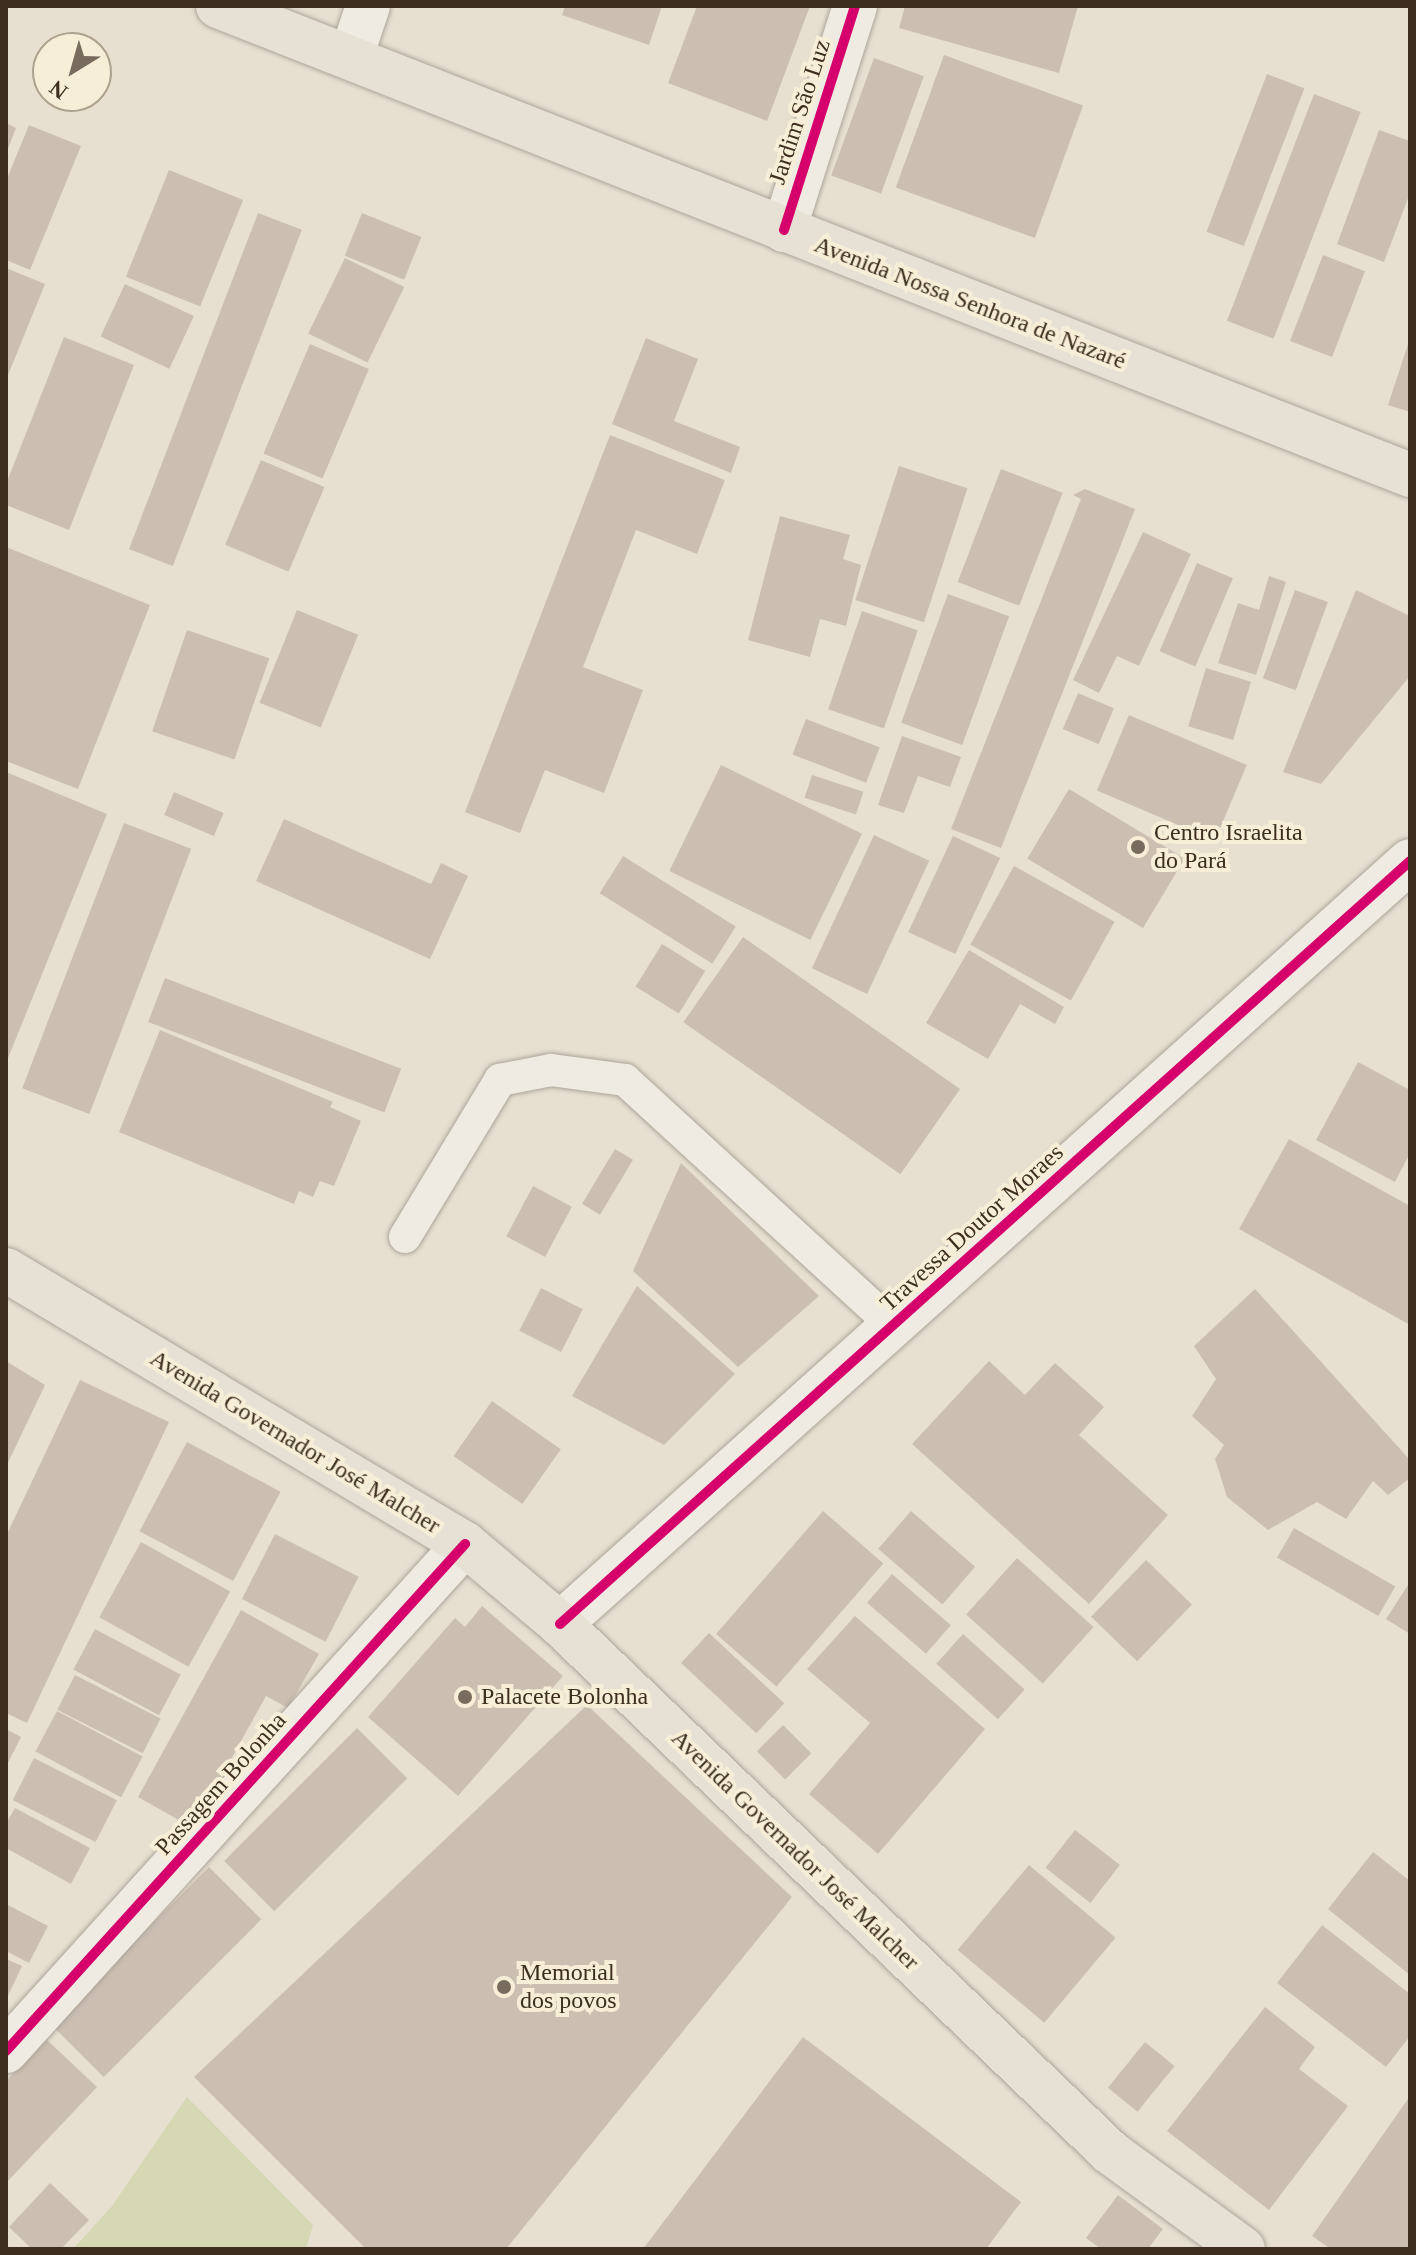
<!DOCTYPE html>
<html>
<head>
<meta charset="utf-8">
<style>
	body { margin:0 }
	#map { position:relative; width:1416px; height:2255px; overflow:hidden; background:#e7e0d1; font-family:"Times New Roman",serif }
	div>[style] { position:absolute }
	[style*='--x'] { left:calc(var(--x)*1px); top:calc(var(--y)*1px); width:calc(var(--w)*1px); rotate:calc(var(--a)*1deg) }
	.green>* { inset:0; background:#d6d7b3 }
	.building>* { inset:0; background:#cbbfb2; transform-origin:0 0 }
	.roads { filter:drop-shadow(0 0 2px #ada599) drop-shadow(0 0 2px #ada599) }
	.service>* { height:32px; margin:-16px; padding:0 16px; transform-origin:16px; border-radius:16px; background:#efebe3 }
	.minor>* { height:44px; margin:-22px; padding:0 22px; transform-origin:22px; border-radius:22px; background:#efebe3 }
	.primary>* { height:44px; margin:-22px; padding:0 22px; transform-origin:22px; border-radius:22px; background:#e6e1d4 }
	.cycleway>* { height:10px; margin:-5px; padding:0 5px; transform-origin:5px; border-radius:5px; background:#d6006c }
	.dots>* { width:22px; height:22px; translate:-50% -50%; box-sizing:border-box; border:4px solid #f7eed8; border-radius:50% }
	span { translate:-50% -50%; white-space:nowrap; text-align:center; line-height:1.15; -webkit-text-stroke:8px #f7eed8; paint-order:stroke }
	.street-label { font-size:24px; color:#3d2e20 }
	.poi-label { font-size:24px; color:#3d2e20 }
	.left { translate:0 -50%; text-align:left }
	.frame { position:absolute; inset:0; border:8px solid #3d2e20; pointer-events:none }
	.north { position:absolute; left:32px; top:32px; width:80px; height:80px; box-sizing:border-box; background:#f7eed8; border:2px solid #ada18e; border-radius:50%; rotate:217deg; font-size:22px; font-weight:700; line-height:32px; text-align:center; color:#3d2e20 }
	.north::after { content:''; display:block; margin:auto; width:28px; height:36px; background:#786c5e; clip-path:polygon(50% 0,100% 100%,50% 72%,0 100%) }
</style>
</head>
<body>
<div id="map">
	<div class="green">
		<i style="clip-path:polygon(187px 2097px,313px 2225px,306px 2249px,73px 2249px,112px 2206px)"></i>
	</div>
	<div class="building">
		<i style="clip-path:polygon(565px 6px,662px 6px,649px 45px,562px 15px)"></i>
		<i style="clip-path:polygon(697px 6px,810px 6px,767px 121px,668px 83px)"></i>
		<i style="clip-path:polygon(905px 6px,1078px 6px,1059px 73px,899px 28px)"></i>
		<i style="left:944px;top:55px;width:148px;height:141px;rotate:20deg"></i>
		<i style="left:874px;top:58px;width:53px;height:125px;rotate:20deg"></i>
		<i style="left:1267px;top:74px;width:40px;height:169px;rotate:21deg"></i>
		<i style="left:1314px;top:94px;width:50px;height:243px;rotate:21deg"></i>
		<i style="clip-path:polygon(6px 123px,16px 128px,6px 154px)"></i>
		<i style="clip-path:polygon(29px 125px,81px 146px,30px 270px,6px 260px,6px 181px)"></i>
		<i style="clip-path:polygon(1379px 130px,1410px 141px,1410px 193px,1384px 262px,1337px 244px)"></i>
		<i style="left:169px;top:170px;width:80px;height:115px;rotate:22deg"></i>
		<i style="left:258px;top:213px;width:47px;height:360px;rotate:21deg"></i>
		<i style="left:362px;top:213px;width:64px;height:46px;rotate:22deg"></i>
		<i style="left:1323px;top:255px;width:45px;height:92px;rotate:21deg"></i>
		<i style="left:345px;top:258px;width:66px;height:84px;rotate:26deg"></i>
		<i style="clip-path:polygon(6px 268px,45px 284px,6px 380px)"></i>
		<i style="left:125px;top:284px;width:76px;height:58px;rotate:25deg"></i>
		<i style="clip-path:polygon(64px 337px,134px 365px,69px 530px,6px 505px,6px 484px)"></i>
		<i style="clip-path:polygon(646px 338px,698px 359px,674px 421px,740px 447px,731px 473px,612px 424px)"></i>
		<i style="clip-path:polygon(1409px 341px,1410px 341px,1410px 412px,1388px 405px)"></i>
		<i style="left:310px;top:344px;width:64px;height:119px;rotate:23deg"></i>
		<i style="clip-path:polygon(610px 435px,725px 480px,697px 554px,636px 530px,583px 667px,643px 690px,604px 793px,545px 770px,520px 833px,465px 812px)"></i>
		<i style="left:261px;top:460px;width:69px;height:92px;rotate:23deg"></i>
		<i style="left:899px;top:466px;width:72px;height:141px;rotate:18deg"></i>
		<i style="left:1001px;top:469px;width:66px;height:121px;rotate:21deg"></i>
		<i style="clip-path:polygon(1085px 489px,1135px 509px,1001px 848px,951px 829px,1081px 499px,1073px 495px)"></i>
		<i style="clip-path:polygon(780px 516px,850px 535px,843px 559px,861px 565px,846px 626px,820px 619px,810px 657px,748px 640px)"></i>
		<i style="clip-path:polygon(1143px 532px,1191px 554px,1139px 666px,1117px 656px,1099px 693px,1073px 680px)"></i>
		<i style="clip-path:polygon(6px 547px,150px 605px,78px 789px,6px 761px)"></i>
		<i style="left:1197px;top:563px;width:39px;height:96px;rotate:23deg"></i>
		<i style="clip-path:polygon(1269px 576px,1286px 582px,1256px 675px,1218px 663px,1238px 603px,1259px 610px)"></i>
		<i style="left:1295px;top:590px;width:35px;height:94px;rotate:20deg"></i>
		<i style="clip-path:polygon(1356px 590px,1410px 616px,1410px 676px,1321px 784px,1283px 772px)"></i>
		<i style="left:948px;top:594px;width:65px;height:137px;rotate:20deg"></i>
		<i style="left:297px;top:610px;width:66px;height:100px;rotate:22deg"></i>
		<i style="left:862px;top:611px;width:59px;height:104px;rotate:19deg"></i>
		<i style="left:187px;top:630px;width:87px;height:107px;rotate:19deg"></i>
		<i style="left:1206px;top:668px;width:47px;height:61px;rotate:17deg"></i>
		<i style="left:1078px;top:693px;width:39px;height:39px;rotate:23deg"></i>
		<i style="left:1129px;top:715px;width:128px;height:82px;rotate:23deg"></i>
		<i style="left:806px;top:719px;width:79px;height:38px;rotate:21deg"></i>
		<i style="clip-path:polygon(902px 736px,961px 757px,950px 787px,918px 776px,904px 813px,878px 805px)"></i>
		<i style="left:721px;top:765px;width:157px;height:118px;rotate:26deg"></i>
		<i style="clip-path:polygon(6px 772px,107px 814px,6px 1063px)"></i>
		<i style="left:812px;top:775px;width:54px;height:24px;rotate:18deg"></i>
		<i style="left:1069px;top:789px;width:135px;height:81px;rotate:31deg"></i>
		<i style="left:174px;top:792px;width:54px;height:25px;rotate:23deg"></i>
		<i style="clip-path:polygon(284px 819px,431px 884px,441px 863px,468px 876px,430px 959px,256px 881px)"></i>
		<i style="left:124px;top:823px;width:72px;height:284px;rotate:21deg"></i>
		<i style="left:874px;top:835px;width:61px;height:147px;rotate:25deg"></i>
		<i style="left:953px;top:836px;width:52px;height:106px;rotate:25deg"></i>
		<i style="left:623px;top:856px;width:133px;height:44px;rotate:32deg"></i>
		<i style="left:1014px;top:866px;width:115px;height:90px;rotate:29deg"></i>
		<i style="left:743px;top:937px;width:265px;height:104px;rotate:35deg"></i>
		<i style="left:662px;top:944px;width:51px;height:50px;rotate:32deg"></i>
		<i style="clip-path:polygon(969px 950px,1064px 1007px,1055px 1024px,1020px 1004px,988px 1059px,926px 1023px)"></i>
		<i style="left:165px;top:978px;width:253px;height:47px;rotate:21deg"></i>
		<i style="clip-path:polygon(160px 1030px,333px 1102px,330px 1107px,361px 1121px,334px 1186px,320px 1181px,313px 1197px,299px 1191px,294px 1204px,119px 1132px)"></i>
		<i style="clip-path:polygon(1358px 1062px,1410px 1090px,1410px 1153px,1395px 1182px,1316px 1140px)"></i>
		<i style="clip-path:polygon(1289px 1139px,1410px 1206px,1410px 1325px,1239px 1229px)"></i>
		<i style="left:615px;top:1149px;width:21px;height:64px;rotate:31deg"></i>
		<i style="clip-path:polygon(681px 1163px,819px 1296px,738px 1367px,633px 1271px)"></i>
		<i style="left:533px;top:1186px;width:44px;height:57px;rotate:28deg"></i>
		<i style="clip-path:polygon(637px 1286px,735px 1374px,664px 1445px,572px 1396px)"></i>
		<i style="left:541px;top:1288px;width:47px;height:48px;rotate:27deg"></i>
		<i style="clip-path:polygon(1255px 1289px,1410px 1460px,1410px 1478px,1388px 1495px,1373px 1481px,1346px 1519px,1317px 1502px,1268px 1530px,1227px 1497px,1215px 1459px,1224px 1445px,1192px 1416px,1216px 1379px,1194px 1346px)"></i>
		<i style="clip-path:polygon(6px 1361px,45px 1385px,6px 1467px)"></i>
		<i style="clip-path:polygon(989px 1361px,1025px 1395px,1055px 1363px,1104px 1407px,1079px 1435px,1168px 1515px,1089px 1604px,912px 1444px)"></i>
		<i style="clip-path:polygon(80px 1380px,169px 1422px,27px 1723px,6px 1713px,6px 1536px)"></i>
		<i style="left:492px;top:1401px;width:84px;height:67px;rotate:35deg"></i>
		<i style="left:187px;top:1442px;width:106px;height:101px;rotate:28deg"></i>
		<i style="left:823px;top:1511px;width:80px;height:163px;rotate:41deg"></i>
		<i style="left:911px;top:1511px;width:85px;height:50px;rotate:41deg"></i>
		<i style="left:1294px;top:1528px;width:117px;height:34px;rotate:30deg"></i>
		<i style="left:275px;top:1534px;width:94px;height:73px;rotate:27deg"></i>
		<i style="left:141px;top:1542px;width:102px;height:86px;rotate:29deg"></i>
		<i style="left:1017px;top:1558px;width:103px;height:76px;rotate:42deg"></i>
		<i style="left:1146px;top:1560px;width:64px;height:79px;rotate:44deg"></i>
		<i style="left:892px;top:1574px;width:78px;height:38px;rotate:41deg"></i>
		<i style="clip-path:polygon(1410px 1582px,1410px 1634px,1386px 1619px)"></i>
		<i style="clip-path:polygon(482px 1606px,563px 1676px,458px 1796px,368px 1717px,455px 1618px,465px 1627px)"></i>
		<i style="clip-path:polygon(241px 1610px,319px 1654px,288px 1708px,266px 1696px,193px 1828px,138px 1797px)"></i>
		<i style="clip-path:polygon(855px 1616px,985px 1729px,878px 1854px,809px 1794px,870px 1723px,807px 1669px)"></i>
		<i style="left:95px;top:1629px;width:97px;height:46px;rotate:28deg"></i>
		<i style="left:709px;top:1633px;width:103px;height:41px;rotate:43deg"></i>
		<i style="left:963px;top:1634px;width:83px;height:40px;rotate:42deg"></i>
		<i style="left:75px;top:1675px;width:96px;height:39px;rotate:27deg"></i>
		<i style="clip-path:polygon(587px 1705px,792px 1897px,506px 2249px,366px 2249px,194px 2077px)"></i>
		<i style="left:57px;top:1711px;width:97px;height:46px;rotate:28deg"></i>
		<i style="left:783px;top:1725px;width:40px;height:37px;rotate:45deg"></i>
		<i style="left:357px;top:1728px;width:71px;height:188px;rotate:45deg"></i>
		<i style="clip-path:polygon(6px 1729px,21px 1737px,6px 1767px)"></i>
		<i style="left:34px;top:1758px;width:93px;height:47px;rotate:27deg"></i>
		<i style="clip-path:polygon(15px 1808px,90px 1848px,71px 1884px,6px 1848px,6px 1823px)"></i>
		<i style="left:1075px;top:1830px;width:57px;height:48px;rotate:38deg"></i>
		<i style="clip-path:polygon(1373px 1852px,1410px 1881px,1410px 1975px,1328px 1909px)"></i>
		<i style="left:1029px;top:1865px;width:113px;height:111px;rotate:40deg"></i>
		<i style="left:209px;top:1867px;width:74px;height:223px;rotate:45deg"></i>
		<i style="clip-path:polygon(6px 1904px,48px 1926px,29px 1963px,6px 1951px)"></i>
		<i style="clip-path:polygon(1322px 1925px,1410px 1994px,1410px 2036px,1386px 2067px,1277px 1983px)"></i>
		<i style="clip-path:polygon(6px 1959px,22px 1966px,6px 2000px)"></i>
		<i style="clip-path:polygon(1265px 2007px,1315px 2047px,1299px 2069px,1348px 2106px,1269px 2210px,1167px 2131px)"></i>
		<i style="clip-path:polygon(803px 2037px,1021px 2202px,986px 2249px,643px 2249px)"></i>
		<i style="clip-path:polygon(46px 2039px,97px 2087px,6px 2183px,6px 2081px)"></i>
		<i style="left:1145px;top:2042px;width:38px;height:59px;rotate:39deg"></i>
		<i style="clip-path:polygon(1410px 2096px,1410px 2249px,1331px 2249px,1312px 2236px)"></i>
		<i style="clip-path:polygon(50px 2183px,89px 2220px,61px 2249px,32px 2249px,9px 2227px)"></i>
		<i style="clip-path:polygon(1118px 2195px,1163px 2229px,1148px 2249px,1101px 2249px,1086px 2238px)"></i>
	</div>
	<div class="roads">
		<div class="service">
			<i style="--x:405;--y:1237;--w:184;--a:-58.8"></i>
			<i style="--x:500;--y:1080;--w:52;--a:-11.1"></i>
			<i style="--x:551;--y:1070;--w:75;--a:7.7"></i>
			<i style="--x:625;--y:1080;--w:364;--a:42.5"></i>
		</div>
		<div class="minor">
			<i style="--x:351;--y:57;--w:54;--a:-71.6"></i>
			<i style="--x:784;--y:230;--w:235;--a:-72.4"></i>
			<i style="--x:560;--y:1624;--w:1142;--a:-41.91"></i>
			<i style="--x:6;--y:2051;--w:684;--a:-47.84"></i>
		</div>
		<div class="primary">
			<i style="--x:218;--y:6;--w:1281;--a:21.48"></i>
			<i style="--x:6;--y:1270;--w:535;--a:30.84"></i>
			<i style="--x:465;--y:1544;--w:124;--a:40.1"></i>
			<i style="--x:560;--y:1624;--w:764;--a:43.83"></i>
			<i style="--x:1111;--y:2153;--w:163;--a:36"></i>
		</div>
	</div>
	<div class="cycleway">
		<i style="--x:784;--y:230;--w:235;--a:-72.4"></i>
		<i style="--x:560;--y:1624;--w:1142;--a:-41.91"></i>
		<i style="--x:6;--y:2051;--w:684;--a:-47.84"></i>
	</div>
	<div class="dots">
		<i style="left:1138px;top:847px;background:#786c5e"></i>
		<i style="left:465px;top:1697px;background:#786c5e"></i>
		<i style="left:504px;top:1987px;background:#786c5e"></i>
	</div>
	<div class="street-label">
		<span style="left:800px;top:112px;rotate:-72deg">Jardim São Luz</span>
		<span style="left:970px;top:303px;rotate:21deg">Avenida Nossa Senhora de Nazaré</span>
		<span style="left:972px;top:1228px;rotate:-42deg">Travessa Doutor Moraes</span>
		<span style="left:295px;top:1442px;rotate:31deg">Avenida Governador José Malcher</span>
		<span style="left:221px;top:1784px;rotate:-48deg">Passagem Bolonha</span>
		<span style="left:795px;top:1850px;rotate:44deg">Avenida Governador José Malcher</span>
	</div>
	<div class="poi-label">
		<span class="left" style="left:1154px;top:847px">Centro Israelita<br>do Pará</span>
		<span class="left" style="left:481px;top:1697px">Palacete Bolonha</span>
		<span class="left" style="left:520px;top:1987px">Memorial<br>dos povos</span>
	</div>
	<div class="frame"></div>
	<div class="north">N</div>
</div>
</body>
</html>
